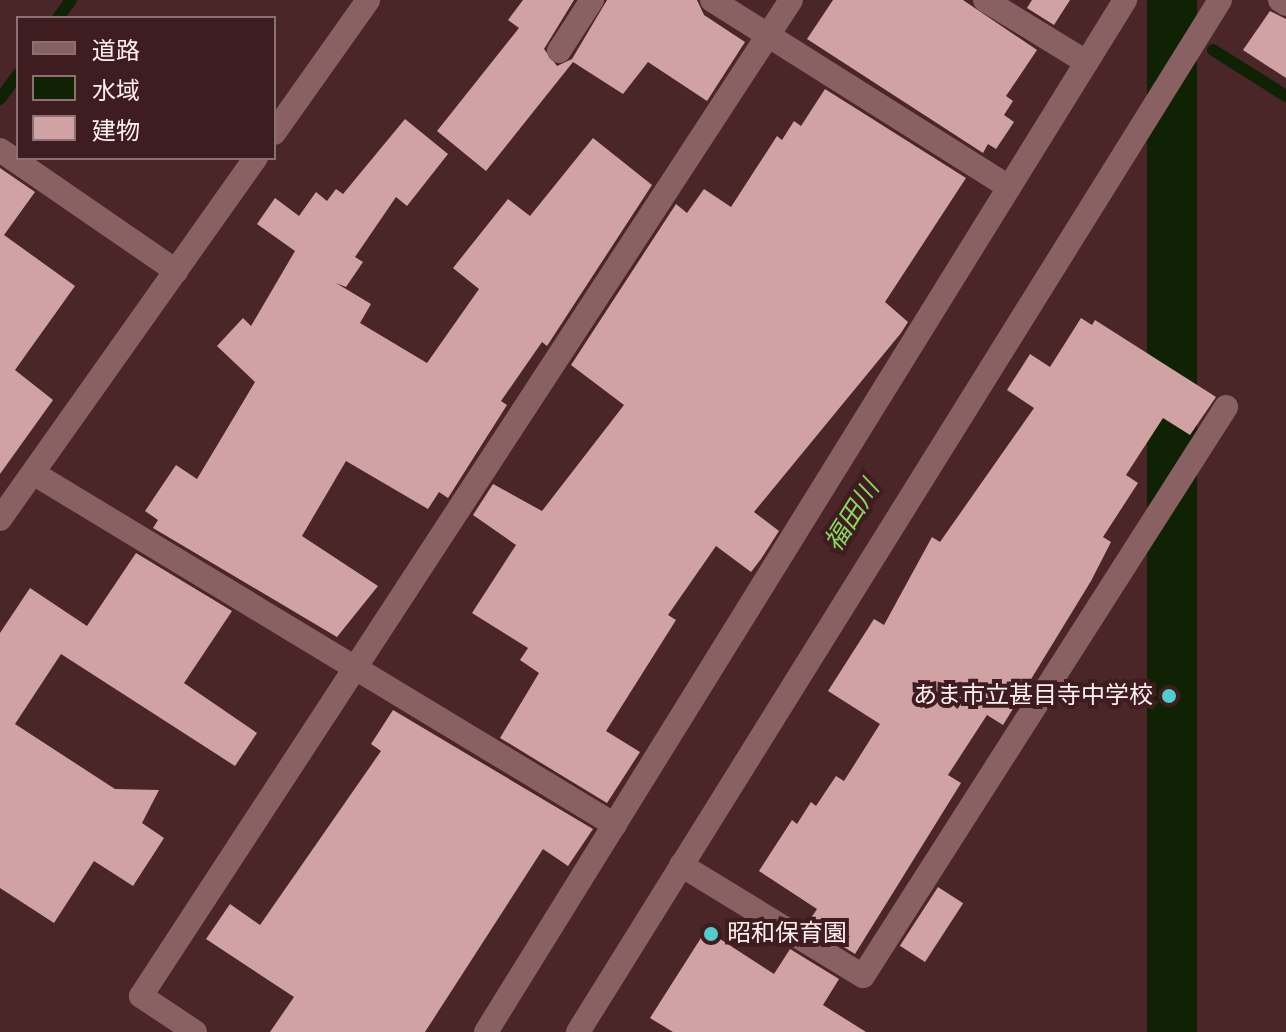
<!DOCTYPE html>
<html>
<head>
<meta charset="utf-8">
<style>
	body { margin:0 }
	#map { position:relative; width:1286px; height:1032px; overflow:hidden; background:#4a2628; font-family:Rubik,"Noto Sans JP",sans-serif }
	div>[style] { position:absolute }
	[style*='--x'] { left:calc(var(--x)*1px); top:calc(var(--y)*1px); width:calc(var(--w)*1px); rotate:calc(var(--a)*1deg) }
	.water>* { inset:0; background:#0f2204; transform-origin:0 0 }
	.stream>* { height:12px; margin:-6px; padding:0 6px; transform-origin:6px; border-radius:6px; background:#0f2204 }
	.building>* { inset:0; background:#d0a2a4; transform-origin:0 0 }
	.street>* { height:24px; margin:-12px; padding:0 12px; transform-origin:12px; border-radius:12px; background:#8a6163 }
	.secondary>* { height:24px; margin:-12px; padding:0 12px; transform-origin:12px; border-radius:12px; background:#8a6163 }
	.dots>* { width:22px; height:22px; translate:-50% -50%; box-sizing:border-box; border:4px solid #3e1c1f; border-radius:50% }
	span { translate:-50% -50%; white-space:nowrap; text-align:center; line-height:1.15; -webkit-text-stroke:8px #3e1c1f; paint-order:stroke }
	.poi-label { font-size:24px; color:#fff0f0 }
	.right { translate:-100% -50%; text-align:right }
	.left { translate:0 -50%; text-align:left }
	.water-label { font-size:26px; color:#89d75e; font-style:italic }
	.legend { position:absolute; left:16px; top:16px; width:260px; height:144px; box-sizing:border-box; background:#3e1c1f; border:2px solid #8b7173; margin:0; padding:10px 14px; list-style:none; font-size:24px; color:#fff0f0 }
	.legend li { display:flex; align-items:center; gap:16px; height:40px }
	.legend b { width:40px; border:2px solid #8b7173 }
</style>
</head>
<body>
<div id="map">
	<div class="water">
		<i style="left:1147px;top:0;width:50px;height:1215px"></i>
	</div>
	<div class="stream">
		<i style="--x:58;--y:18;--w:22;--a:-54"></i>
		<i style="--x:1213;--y:50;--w:86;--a:32.2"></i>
		<i style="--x:0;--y:99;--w:31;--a:-54"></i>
	</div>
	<div class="building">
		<i style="clip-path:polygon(523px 0,574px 0,544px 49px,557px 66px,572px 59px,607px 0,697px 0,704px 15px,745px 42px,707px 101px,648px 62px,623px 94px,573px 62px,486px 171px,437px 131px,519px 28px,508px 20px)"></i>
		<i style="clip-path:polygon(833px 0,963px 0,1037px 50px,1006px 96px,1013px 101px,1004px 115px,1014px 122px,996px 149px,988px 144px,983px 153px,807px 39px)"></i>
		<i style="clip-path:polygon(1032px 0,1070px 0,1054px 25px,1027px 8px)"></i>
		<i style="clip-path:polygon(1270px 11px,1286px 19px,1286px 78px,1243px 50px)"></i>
		<i style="clip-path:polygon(825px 89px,966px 178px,885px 302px,908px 322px,901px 333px,754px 512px,779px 531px,761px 559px,751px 572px,716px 546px,668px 615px,676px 620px,606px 731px,640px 752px,607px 803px,500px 738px,539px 673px,520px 660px,528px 648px,472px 613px,516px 545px,473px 515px,493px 484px,542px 511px,624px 405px,571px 365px,676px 204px,687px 213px,704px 189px,731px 207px,777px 136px,782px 140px,794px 121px,801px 126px)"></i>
		<i style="clip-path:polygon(405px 119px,448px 154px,407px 206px,396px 197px,355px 257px,363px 262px,346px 287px,336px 283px,371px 304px,360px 323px,427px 363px,479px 289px,453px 268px,508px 199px,530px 216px,593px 138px,652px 185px,547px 346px,542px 342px,501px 401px,507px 405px,448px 498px,439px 492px,428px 509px,346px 461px,302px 536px,378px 586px,337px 637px,153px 528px,158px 520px,145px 511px,176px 465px,197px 479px,255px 382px,217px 346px,243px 318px,251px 326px,295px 251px,257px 224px,275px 198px,299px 216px,316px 192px,327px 201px,336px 189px,343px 194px)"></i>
		<i style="clip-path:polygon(0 168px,35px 192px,4px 235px,75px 286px,15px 370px,53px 400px,0 474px)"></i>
		<i style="clip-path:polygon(1081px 318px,1092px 325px,1095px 320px,1216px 397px,1190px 435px,1163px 418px,1126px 475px,1138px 483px,1103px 537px,1111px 542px,1091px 581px,1003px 725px,987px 715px,948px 775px,961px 783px,855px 954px,807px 924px,817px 909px,759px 871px,792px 820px,797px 824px,811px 802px,816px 806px,836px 776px,844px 781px,880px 724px,828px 691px,874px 619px,884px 625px,932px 537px,940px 542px,1034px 408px,1007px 390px,1030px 354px,1050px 367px)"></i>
		<i style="clip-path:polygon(136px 553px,232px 611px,184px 683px,257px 733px,235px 766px,61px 654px,15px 724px,115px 789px,159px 790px,142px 823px,164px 838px,133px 886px,94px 861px,54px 923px,0 888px,0 633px,30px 588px,87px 626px)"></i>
		<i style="clip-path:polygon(393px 710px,593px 829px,568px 866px,543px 849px,425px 1032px,270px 1032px,294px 997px,206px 939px,230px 904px,260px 925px,381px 751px,371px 744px)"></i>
		<i style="left:938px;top:887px;width:30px;height:70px;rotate:33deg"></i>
		<i style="clip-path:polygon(706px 930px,774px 974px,790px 949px,839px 979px,823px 1005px,866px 1032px,673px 1032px,650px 1018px)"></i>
	</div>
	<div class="street">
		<i style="--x:712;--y:0;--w:351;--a:32.2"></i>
		<i style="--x:985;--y:0;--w:119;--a:31.5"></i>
		<i style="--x:1280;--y:0;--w:7;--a:34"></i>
		<i style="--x:559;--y:51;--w:61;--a:-57.1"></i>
		<i style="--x:0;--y:150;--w:214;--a:34.5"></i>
		<i style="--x:33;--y:473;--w:680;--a:31.17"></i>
		<i style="--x:681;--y:865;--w:213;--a:31.4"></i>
		<i style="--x:863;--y:976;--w:675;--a:-57.46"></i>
		<i style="--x:195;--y:1032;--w:65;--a:-146.3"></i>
		<i style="--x:141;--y:996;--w:1189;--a:-56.87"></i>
		<i style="--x:486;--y:1032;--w:1214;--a:-58.23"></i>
		<i style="--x:578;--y:1032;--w:1215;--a:-58.11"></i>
	</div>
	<div class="secondary">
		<i style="--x:274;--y:133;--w:163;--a:-54.7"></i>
		<i style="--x:0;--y:519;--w:443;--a:-54.7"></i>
	</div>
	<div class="dots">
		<i style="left:1169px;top:696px;background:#52cdce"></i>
		<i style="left:711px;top:934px;background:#52cdce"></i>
	</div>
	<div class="poi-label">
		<span class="right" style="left:1153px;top:696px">あま市立甚目寺中学校</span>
		<span class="left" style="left:727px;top:934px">昭和保育園</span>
	</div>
	<div class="water-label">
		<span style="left:852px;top:516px;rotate:-58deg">福田川</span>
	</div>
	<ul class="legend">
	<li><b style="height:10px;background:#8a6163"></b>道路</li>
	<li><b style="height:22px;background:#0f2204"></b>水域</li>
	<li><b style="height:22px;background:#d0a2a4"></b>建物</li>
	</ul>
</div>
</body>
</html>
